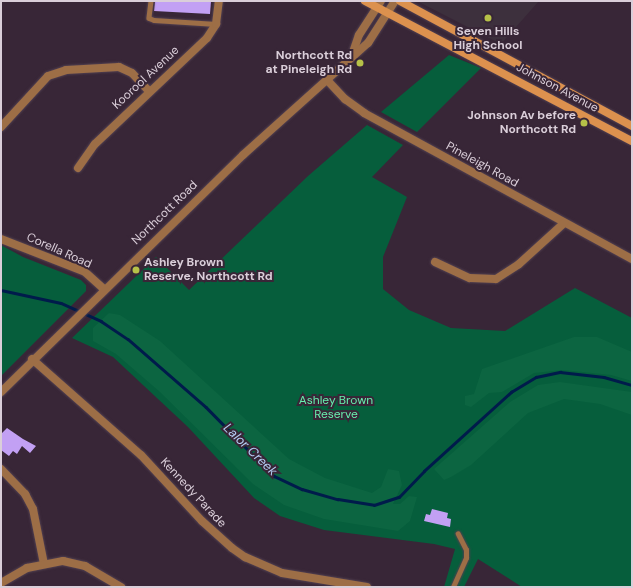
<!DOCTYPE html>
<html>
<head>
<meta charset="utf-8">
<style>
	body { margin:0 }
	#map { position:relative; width:633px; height:588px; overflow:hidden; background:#382637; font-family:"DM Sans",sans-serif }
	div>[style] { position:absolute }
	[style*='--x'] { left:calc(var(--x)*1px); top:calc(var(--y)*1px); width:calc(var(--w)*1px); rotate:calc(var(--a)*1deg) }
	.education>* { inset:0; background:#3d303d }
	.green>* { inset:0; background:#065e3c }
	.forest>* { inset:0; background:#0c6541 }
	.stream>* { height:2.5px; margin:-1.25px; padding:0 1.25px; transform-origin:1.25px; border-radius:1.25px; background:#001b4b }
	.building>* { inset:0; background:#c2a0f4 }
	.roads { filter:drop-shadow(0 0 1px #524151) drop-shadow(0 0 1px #524151) }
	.service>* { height:4.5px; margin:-2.25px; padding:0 2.25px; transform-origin:2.25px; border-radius:2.25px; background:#9d6e46 }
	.minor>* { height:8px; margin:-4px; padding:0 4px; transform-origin:4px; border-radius:4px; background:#9d6e46 }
	.tertiary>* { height:8px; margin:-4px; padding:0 4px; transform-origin:4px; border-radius:4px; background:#9d6e46 }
	.secondary>* { height:8px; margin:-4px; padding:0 4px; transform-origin:4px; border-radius:4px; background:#dc914e }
	.dots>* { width:11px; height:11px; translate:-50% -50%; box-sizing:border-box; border:2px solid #382637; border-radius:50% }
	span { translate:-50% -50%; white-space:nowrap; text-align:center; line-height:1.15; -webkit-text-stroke:4px #382637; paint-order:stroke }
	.poi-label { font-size:12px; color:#daced9; font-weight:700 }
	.right { translate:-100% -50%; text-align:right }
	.left { translate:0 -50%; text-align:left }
	.street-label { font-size:12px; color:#daced9 }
	.park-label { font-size:12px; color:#67efae }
	.water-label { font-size:13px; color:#b5cdf4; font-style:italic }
	.frame { position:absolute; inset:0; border:2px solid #daced9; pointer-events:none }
</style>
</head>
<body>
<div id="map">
	<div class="education">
		<i style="clip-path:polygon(417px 1px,539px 1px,501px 44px)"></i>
	</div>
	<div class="green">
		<i style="clip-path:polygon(449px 55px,481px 68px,417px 132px,381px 112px)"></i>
		<i style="clip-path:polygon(367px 125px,403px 145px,372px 177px,407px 197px,383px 257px,383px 289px,409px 310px,451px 328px,505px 331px,575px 288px,632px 318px,632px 587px,522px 587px,478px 559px,464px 587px,444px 587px,455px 549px,434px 544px,324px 530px,280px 516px,254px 498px,188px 427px,113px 357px,72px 338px,156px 257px,189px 290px,308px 176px)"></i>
		<i style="clip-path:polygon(1px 245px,23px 257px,81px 280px,86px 285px,86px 291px,1px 376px)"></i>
	</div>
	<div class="forest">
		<i style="clip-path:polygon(109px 313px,120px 315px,160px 341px,289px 459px,325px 478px,372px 493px,381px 487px,388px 469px,399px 471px,402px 485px,393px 504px,400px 504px,409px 496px,417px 497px,410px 521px,398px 531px,324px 519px,284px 505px,253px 484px,160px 392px,116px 354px,93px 341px,93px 328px)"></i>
		<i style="clip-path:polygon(574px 337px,597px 337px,632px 352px,632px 381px,611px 375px,563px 370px,534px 373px,502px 392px,489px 393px,471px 407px,465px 405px,465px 396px,474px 394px,482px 369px)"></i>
		<i style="clip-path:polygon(560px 382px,632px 392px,632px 415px,600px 404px,564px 399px,528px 413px,471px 465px,451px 477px,444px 480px,434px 469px,510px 402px,538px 385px)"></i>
	</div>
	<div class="stream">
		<i style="--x:1;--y:290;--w:61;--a:12.2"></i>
		<i style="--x:61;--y:303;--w:44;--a:24.2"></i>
		<i style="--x:101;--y:321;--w:32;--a:34"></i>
		<i style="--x:128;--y:339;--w:103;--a:41.1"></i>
		<i style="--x:206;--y:407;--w:97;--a:45.4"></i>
		<i style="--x:274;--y:476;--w:31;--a:25"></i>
		<i style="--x:302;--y:489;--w:37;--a:16"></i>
		<i style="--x:338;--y:499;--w:36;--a:9"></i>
		<i style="--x:374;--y:505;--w:26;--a:-18"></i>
		<i style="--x:399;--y:497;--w:36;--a:-46"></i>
		<i style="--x:424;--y:471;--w:118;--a:-42.2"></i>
		<i style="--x:511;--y:392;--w:29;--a:-31"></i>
		<i style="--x:536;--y:377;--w:25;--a:-12"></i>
		<i style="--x:560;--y:372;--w:44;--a:6.5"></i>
		<i style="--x:604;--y:377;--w:29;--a:16"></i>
	</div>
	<div class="building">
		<i style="clip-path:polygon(155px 1px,211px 1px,210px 14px,154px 11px)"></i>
		<i style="clip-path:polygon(7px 428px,23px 439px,36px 446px,30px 453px,22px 446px,17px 454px,13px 451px,9px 456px,1px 450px,1px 434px)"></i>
		<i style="clip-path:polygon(432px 509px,448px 513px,447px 518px,451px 519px,450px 527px,424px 521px,426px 514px,430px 515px)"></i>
	</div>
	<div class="roads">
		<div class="service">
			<i style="--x:151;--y:1;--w:17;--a:97"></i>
			<i style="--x:149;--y:18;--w:5;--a:22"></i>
			<i style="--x:154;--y:20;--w:62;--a:3.7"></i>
			<i style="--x:453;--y:587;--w:32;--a:-66"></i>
			<i style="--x:466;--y:558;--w:8;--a:-90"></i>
			<i style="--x:466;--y:550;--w:18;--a:-117"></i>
		</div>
		<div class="minor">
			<i style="--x:328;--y:81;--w:25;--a:47"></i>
			<i style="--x:345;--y:99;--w:24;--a:36"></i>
			<i style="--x:364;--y:113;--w:305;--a:28.6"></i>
			<i style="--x:1;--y:127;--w:69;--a:-47.3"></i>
			<i style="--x:48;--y:76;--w:19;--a:-18"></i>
			<i style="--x:66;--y:70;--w:53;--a:-3.2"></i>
			<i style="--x:119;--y:67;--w:14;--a:25"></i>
			<i style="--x:132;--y:73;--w:25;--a:47"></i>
			<i style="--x:78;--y:168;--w:29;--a:-55"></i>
			<i style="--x:95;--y:144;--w:154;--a:-43.4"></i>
			<i style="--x:207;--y:38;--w:17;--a:-57"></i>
			<i style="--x:216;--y:24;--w:23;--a:-83"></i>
			<i style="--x:1;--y:239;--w:90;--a:21.4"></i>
			<i style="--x:85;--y:272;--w:25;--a:42"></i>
			<i style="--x:435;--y:262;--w:38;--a:25"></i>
			<i style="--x:470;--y:278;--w:26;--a:2"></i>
			<i style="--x:496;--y:279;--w:27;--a:-33"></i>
			<i style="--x:519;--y:264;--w:61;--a:-42.3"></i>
			<i style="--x:32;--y:359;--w:145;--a:41.4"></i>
			<i style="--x:141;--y:455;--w:90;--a:47.3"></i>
			<i style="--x:202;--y:521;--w:40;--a:42"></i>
			<i style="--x:232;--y:548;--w:16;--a:35"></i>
			<i style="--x:245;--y:557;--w:40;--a:23.4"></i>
			<i style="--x:282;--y:573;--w:86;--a:9.4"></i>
			<i style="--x:1;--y:469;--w:35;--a:46"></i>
			<i style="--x:25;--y:494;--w:17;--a:62"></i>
			<i style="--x:33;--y:509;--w:56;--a:78.7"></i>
			<i style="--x:1;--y:583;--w:30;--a:-30"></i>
			<i style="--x:27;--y:568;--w:37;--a:-11"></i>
			<i style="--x:63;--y:561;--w:23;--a:13"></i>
			<i style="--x:85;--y:566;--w:42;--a:30.3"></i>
		</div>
		<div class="tertiary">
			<i style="--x:352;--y:55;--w:21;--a:-71"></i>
			<i style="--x:359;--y:35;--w:40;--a:-57.1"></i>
			<i style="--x:1;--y:392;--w:339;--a:-44.4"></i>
			<i style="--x:243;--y:155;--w:168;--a:-41.9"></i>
			<i style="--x:368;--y:43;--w:50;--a:-57.3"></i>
		</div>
		<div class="secondary">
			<i style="--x:365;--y:1;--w:301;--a:27.7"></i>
			<i style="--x:400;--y:1;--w:264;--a:28.3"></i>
		</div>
	</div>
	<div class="dots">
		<i style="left:488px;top:18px;background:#b6c148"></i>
		<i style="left:360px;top:63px;background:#b6c148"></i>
		<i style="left:584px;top:123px;background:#b6c148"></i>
		<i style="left:136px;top:270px;background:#b6c148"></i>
	</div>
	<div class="poi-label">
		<span style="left:488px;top:39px">Seven Hills<br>High School</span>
		<span class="right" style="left:352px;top:63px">Northcott Rd<br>at Pineleigh Rd</span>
		<span class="right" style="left:576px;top:123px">Johnson Av before<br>Northcott Rd</span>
		<span class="left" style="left:144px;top:270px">Ashley Brown<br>Reserve, Northcott Rd</span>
	</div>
	<div class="street-label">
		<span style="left:146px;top:78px;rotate:-43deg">Koorool Avenue</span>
		<span style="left:557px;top:88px;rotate:28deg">Johnson Avenue</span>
		<span style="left:482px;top:165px;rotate:29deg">Pineleigh Road</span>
		<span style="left:165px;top:213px;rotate:-44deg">Northcott Road</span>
		<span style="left:59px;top:251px;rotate:24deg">Corella Road</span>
		<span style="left:193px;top:493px;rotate:47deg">Kennedy Parade</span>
	</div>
	<div class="park-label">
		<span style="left:336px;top:408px">Ashley Brown<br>Reserve</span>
	</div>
	<div class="water-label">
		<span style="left:250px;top:450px;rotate:44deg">Lalor Creek</span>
	</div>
	<div class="frame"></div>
</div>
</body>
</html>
